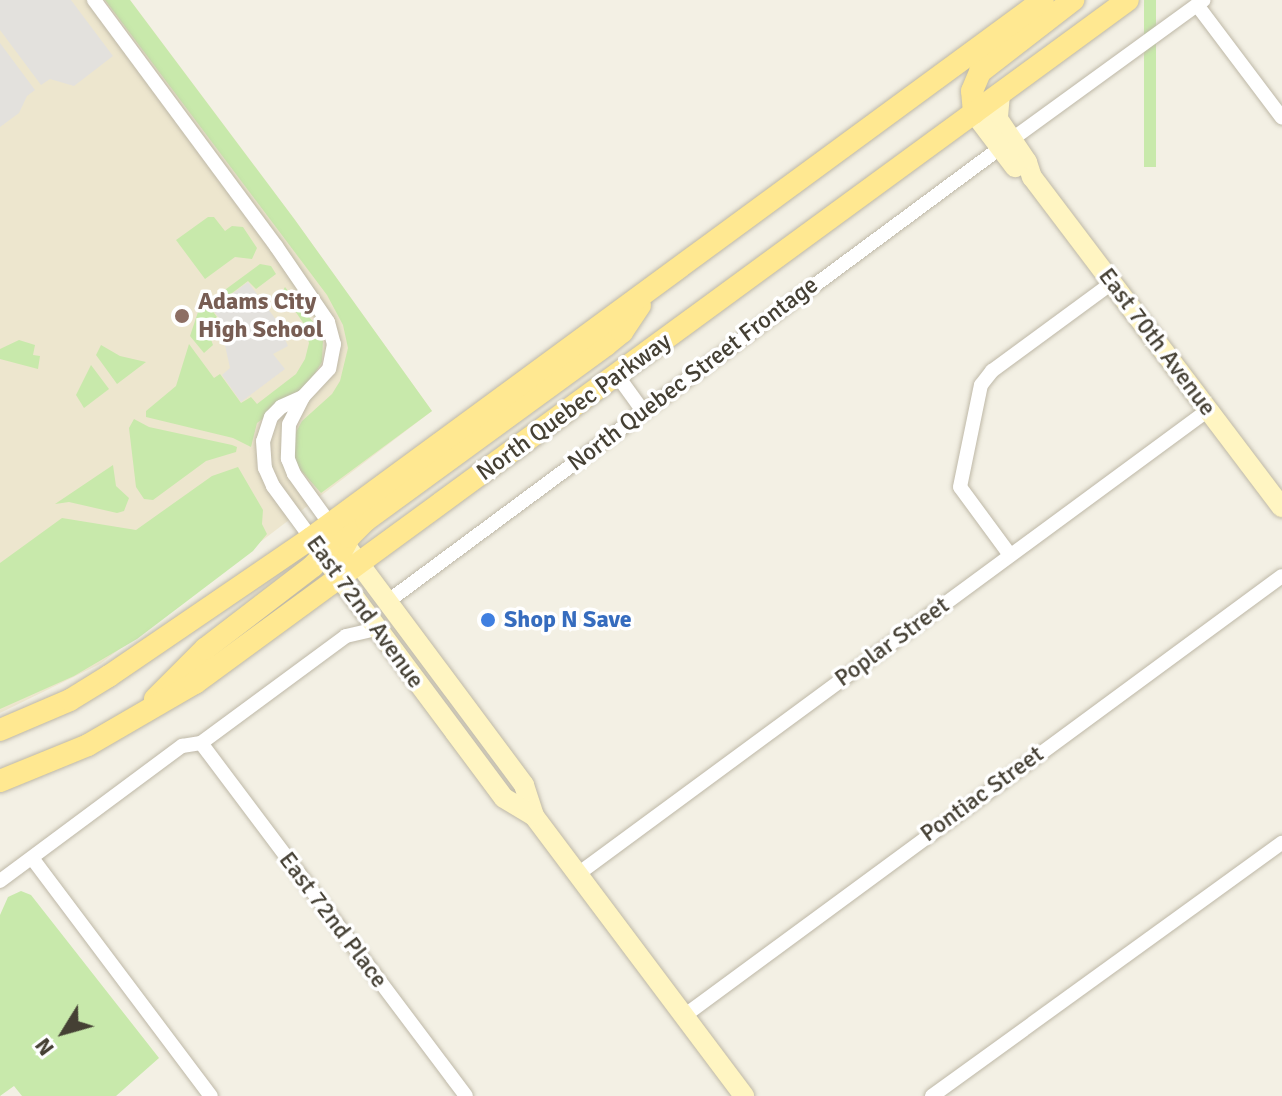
<!DOCTYPE html>
<html>
<head>
<meta charset="utf-8">
<style>
	body { margin:0 }
	#map { position:relative; width:1282px; height:1096px; overflow:hidden; background:#f3f0e4; font-family:Signika,sans-serif }
	div>[style] { position:absolute }
	[style*='--x'] { left:calc(var(--x)*1px); top:calc(var(--y)*1px); width:calc(var(--w)*1px); rotate:calc(var(--a)*1deg) }
	.education>* { inset:0; background:#ede6ce }
	.green>* { inset:0; background:#c8e9ab; transform-origin:0 0 }
	.parking>* { inset:0; background:#e3e1dd }
	.roads { filter:drop-shadow(0 0 2px #beb8a7) drop-shadow(0 0 2px #beb8a7) }
	.street>* { height:14px; margin:-7px; padding:0 7px; transform-origin:7px; border-radius:7px; background:#fff }
	.secondary>* { height:20px; margin:-10px; padding:0 10px; transform-origin:10px; border-radius:10px; background:#fff5c2 }
	.primary>* { height:22px; margin:-11px; padding:0 11px; transform-origin:11px; border-radius:11px; background:#ffe891 }
	.dots>* { width:22px; height:22px; translate:-50% -50%; box-sizing:border-box; border:4px solid #fff; border-radius:50% }
	span { translate:-50% -50%; white-space:nowrap; text-align:center; line-height:1.15; -webkit-text-stroke:7px #fff; paint-order:stroke }
	.education-label { font-size:24px; color:#785e54; font-weight:700 }
	.left { translate:0 -50%; text-align:left }
	.street-label { font-size:24px; color:#454034 }
	.shop-label { font-size:24px; color:#366cbe; font-weight:700 }
	.north { position:absolute; left:24px; top:992px; width:80px; height:80px; -webkit-text-stroke:6px #fff; paint-order:stroke; rotate:233deg; font-size:22px; font-weight:700; line-height:32px; text-align:center; color:#454034 }
	.north::after { content:''; display:block; margin:auto; width:28px; height:36px; background:#454034; clip-path:polygon(50% 0,100% 100%,50% 72%,0 100%) }
</style>
</head>
<body>
<div id="map">
	<div class="education">
		<i style="clip-path:polygon(0 0,130px 0,295px 220px,432px 411px,100px 664px,0 713px)"></i>
	</div>
	<div class="green">
		<i style="clip-path:polygon(105px 0,130px 0,295px 220px,432px 411px,321px 493px,298px 467px,294px 458px,295px 434px,302px 421px,332px 394px,340px 381px,348px 348px,343px 325px,327px 295px)"></i>
		<i style="left:1144px;top:0;width:12px;height:167px"></i>
		<i style="clip-path:polygon(208px 217px,214px 217px,225px 231px,232px 226px,243px 227px,257px 248px,252px 259px,235px 257px,205px 279px,176px 240px)"></i>
		<i style="clip-path:polygon(260px 264px,271px 266px,276px 274px,256px 289px,248px 281px,211px 309px,217px 317px,207px 328px,213px 345px,204px 353px,190px 336px,199px 309px)"></i>
		<i style="clip-path:polygon(285px 287px,318px 328px,323px 341px,322px 362px,306px 387px,257px 423px,251px 447px,233px 438px,146px 417px,146px 411px,176px 386px,189px 344px,214px 378px,220px 374px,241px 403px,251px 397px,257px 404px,296px 374px,305px 359px,309px 343px,304px 324px,282px 292px)"></i>
		<i style="clip-path:polygon(19px 340px,35px 345px,33px 355px,40px 356px,38px 369px,0 359px,0 349px)"></i>
		<i style="clip-path:polygon(101px 345px,120px 356px,146px 362px,117px 384px,96px 355px)"></i>
		<i style="clip-path:polygon(91px 365px,109px 389px,84px 408px,76px 395px)"></i>
		<i style="clip-path:polygon(134px 419px,149px 427px,232px 445px,237px 447px,236px 452px,206px 461px,153px 500px,144px 499px,136px 487px,129px 428px)"></i>
		<i style="clip-path:polygon(113px 465px,116px 486px,129px 498px,124px 511px,117px 513px,69px 502px,55px 504px)"></i>
		<i style="clip-path:polygon(238px 467px,263px 510px,262px 524px,267px 534px,253px 551px,137px 639px,74px 676px,0 709px,0 563px,62px 518px,136px 530px,212px 476px)"></i>
		<i style="clip-path:polygon(21px 891px,31px 895px,159px 1058px,116px 1096px,22px 1096px,14px 1086px,0 1096px,0 915px,8px 897px)"></i>
	</div>
	<div class="parking">
		<i style="clip-path:polygon(0 0,71px 0,113px 56px,74px 86px,50px 79px,41px 85px,0 30px)"></i>
		<i style="clip-path:polygon(0 43px,35px 90px,27px 96px,19px 113px,0 127px)"></i>
		<i style="clip-path:polygon(248px 282px,277px 321px,288px 346px,273px 354px,285px 369px,241px 402px,222px 375px,230px 368px,219px 318px,212px 309px)"></i>
	</div>
	<div class="roads">
		<div class="street">
			<i style="--x:94;--y:0;--w:306;--a:53.5"></i>
			<i style="--x:276;--y:246;--w:92;--a:55.6"></i>
			<i style="--x:328;--y:322;--w:23;--a:75"></i>
			<i style="--x:334;--y:344;--w:25;--a:101"></i>
			<i style="--x:329;--y:369;--w:38;--a:133"></i>
			<i style="--x:303;--y:397;--w:24;--a:156"></i>
			<i style="--x:281;--y:407;--w:14;--a:135"></i>
			<i style="--x:271;--y:417;--w:25;--a:108"></i>
			<i style="--x:263;--y:441;--w:27;--a:86"></i>
			<i style="--x:265;--y:468;--w:20;--a:66"></i>
			<i style="--x:273;--y:486;--w:64;--a:53.8"></i>
			<i style="--x:1197;--y:5;--w:141;--a:53"></i>
			<i style="--x:1011;--y:140;--w:238;--a:-36"></i>
			<i style="--x:617;--y:375;--w:44;--a:54.2"></i>
			<i style="--x:303;--y:397;--w:30;--a:117"></i>
			<i style="--x:289;--y:424;--w:35;--a:92"></i>
			<i style="--x:288;--y:459;--w:16;--a:68"></i>
			<i style="--x:294;--y:474;--w:62;--a:54.2"></i>
			<i style="--x:1010;--y:555;--w:84;--a:-126.3"></i>
			<i style="--x:960;--y:487;--w:104;--a:-78.4"></i>
			<i style="--x:981;--y:385;--w:18;--a:-52"></i>
			<i style="--x:992;--y:371;--w:149;--a:-36.3"></i>
			<i style="--x:387;--y:602;--w:763;--a:-36.52"></i>
			<i style="--x:201;--y:743;--w:441;--a:53.1"></i>
			<i style="--x:201;--y:743;--w:180;--a:-36.4"></i>
			<i style="--x:346;--y:636;--w:31;--a:-13"></i>
			<i style="--x:32;--y:858;--w:298;--a:53.1"></i>
			<i style="--x:578;--y:874;--w:782;--a:-36.37"></i>
			<i style="--x:0;--y:881;--w:227;--a:-36.6"></i>
			<i style="--x:182;--y:746;--w:19;--a:-9"></i>
			<i style="--x:684;--y:1016;--w:742;--a:-36.35"></i>
			<i style="--x:932;--y:1096;--w:432;--a:-35.9"></i>
		</div>
		<div class="secondary">
			<i style="--x:1000;--y:94;--w:25;--a:95"></i>
			<i style="--x:998;--y:119;--w:52;--a:56"></i>
			<i style="--x:1027;--y:162;--w:16;--a:72"></i>
			<i style="--x:1032;--y:177;--w:414;--a:52.9"></i>
			<i style="--x:974;--y:113;--w:68;--a:52.8"></i>
			<i style="--x:349;--y:550;--w:293;--a:53.3"></i>
			<i style="--x:524;--y:785;--w:33;--a:72"></i>
			<i style="--x:534;--y:816;--w:350;--a:53.1"></i>
			<i style="--x:331;--y:566;--w:289;--a:53.3"></i>
			<i style="--x:504;--y:798;--w:35;--a:31"></i>
		</div>
		<div class="primary">
			<i style="--x:974;--y:113;--w:22;--a:-95"></i>
			<i style="--x:972;--y:91;--w:21;--a:-67"></i>
			<i style="--x:980;--y:72;--w:118;--a:-37.7"></i>
			<i style="--x:340;--y:579;--w:27;--a:-88"></i>
			<i style="--x:341;--y:552;--w:17;--a:-62"></i>
			<i style="--x:349;--y:537;--w:24;--a:-45"></i>
			<i style="--x:366;--y:520;--w:297;--a:-36.1"></i>
			<i style="--x:606;--y:345;--w:21;--a:-39"></i>
			<i style="--x:622;--y:332;--w:32;--a:-56"></i>
			<i style="--x:155;--y:699;--w:71;--a:-45"></i>
			<i style="--x:205;--y:649;--w:136;--a:-37.5"></i>
			<i style="--x:313;--y:566;--w:22;--a:-47"></i>
			<i style="--x:328;--y:550;--w:20;--a:-81"></i>
			<i style="--x:0;--y:730;--w:76;--a:-23.2"></i>
			<i style="--x:70;--y:700;--w:46;--a:-31.6"></i>
			<i style="--x:109;--y:676;--w:245;--a:-34.3"></i>
			<i style="--x:311;--y:538;--w:908;--a:-36.31"></i>
			<i style="--x:0;--y:781;--w:95;--a:-22.2"></i>
			<i style="--x:88;--y:745;--w:124;--a:-30.1"></i>
			<i style="--x:195;--y:683;--w:1156;--a:-36.21"></i>
		</div>
	</div>
	<div class="dots">
		<i style="left:182px;top:316px;background:#8d6e63"></i>
		<i style="left:488px;top:620px;background:#3f7fe0"></i>
	</div>
	<div class="education-label">
		<span class="left" style="left:198px;top:316px">Adams City<br>High School</span>
	</div>
	<div class="street-label">
		<span style="left:1157px;top:342px;rotate:53deg">East 70th Avenue</span>
		<span style="left:693px;top:374px;rotate:-37deg">North Quebec Street Frontage</span>
		<span style="left:574px;top:407px;rotate:-36deg">North Quebec Parkway</span>
		<span style="left:365px;top:612px;rotate:54deg">East 72nd Avenue</span>
		<span style="left:892px;top:642px;rotate:-36deg">Poplar Street</span>
		<span style="left:982px;top:794px;rotate:-36deg">Pontiac Street</span>
		<span style="left:333px;top:920px;rotate:53deg">East 72nd Place</span>
	</div>
	<div class="shop-label">
		<span class="left" style="left:504px;top:620px">Shop N Save</span>
	</div>
	<div class="north">N</div>
</div>
</body>
</html>
